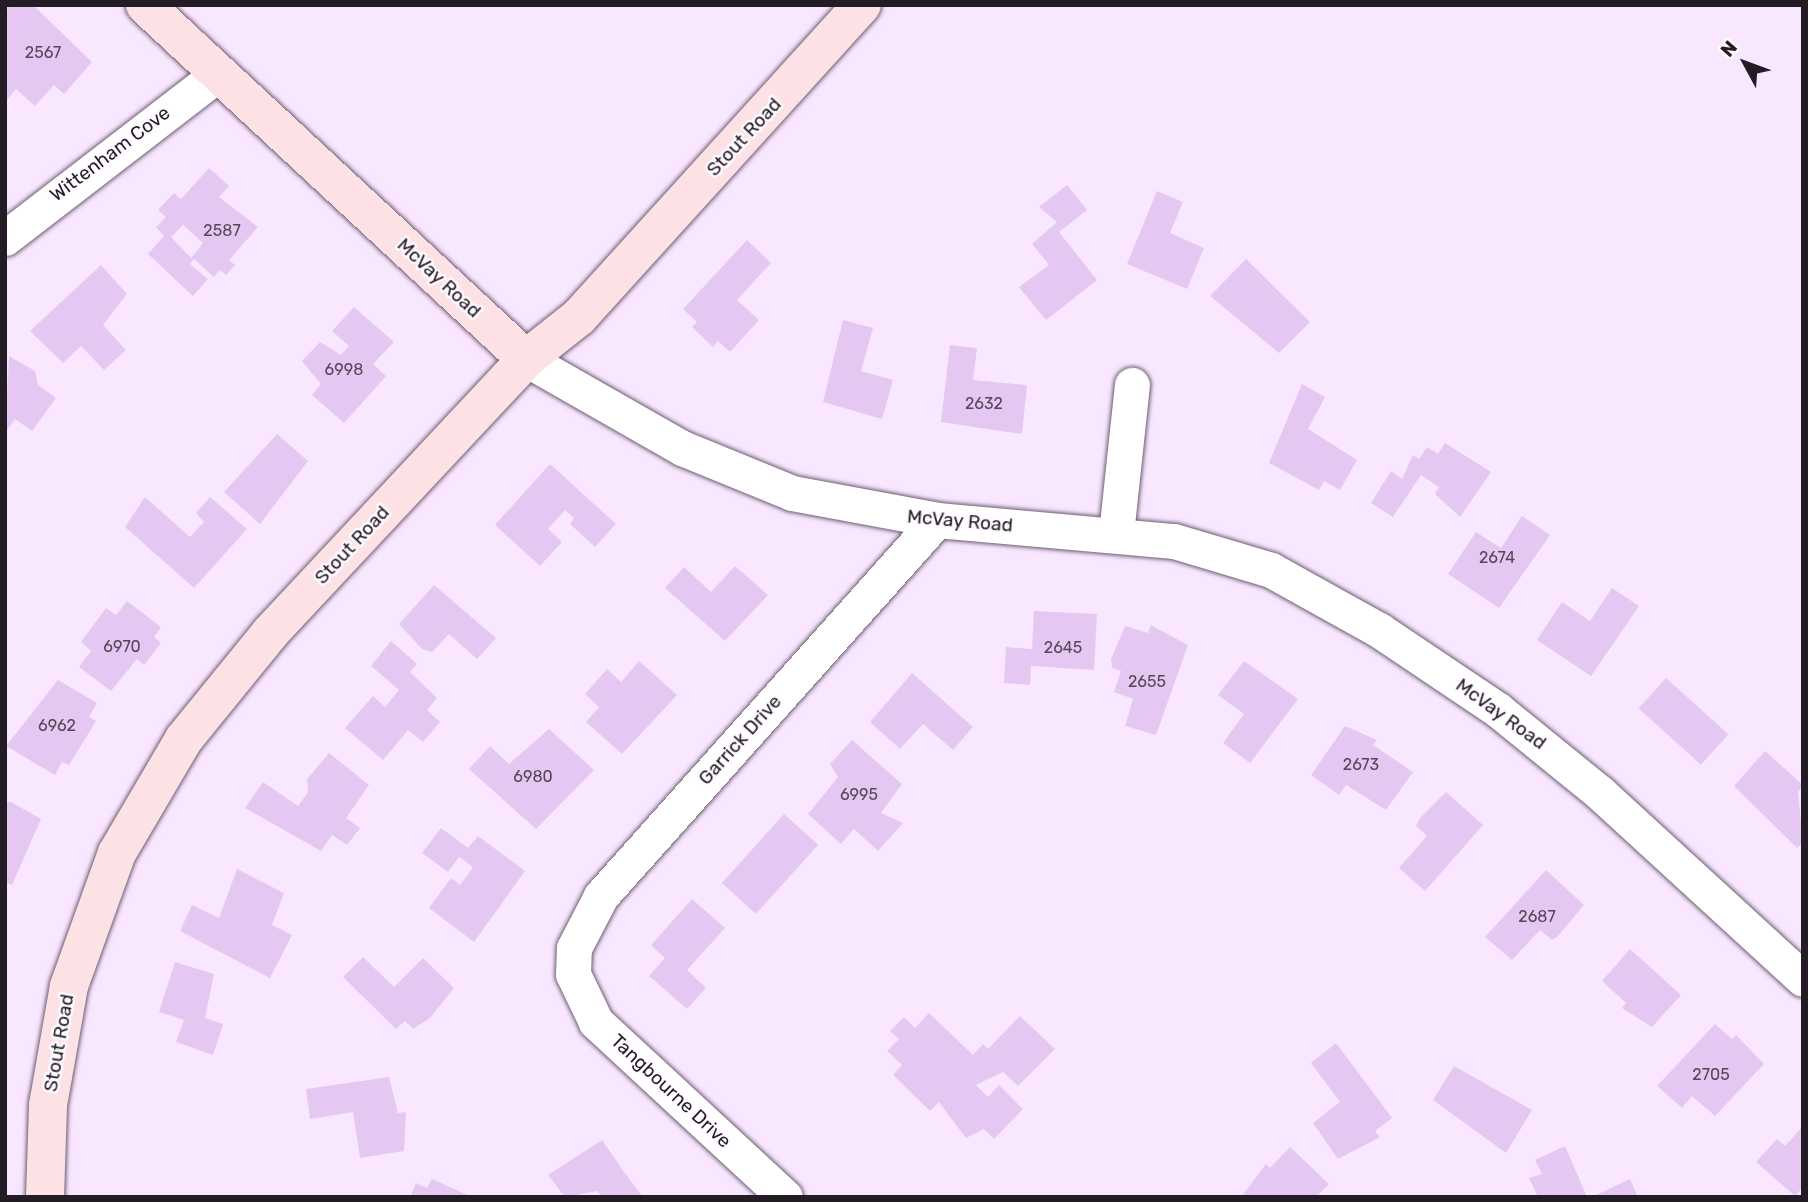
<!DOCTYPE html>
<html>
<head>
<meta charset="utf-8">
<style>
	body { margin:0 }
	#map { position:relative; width:1808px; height:1202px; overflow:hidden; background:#f9e7ff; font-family:Rubik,sans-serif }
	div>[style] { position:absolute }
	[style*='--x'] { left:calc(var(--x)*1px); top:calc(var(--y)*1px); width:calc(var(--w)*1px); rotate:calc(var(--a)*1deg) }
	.building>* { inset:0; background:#e4c8f2; transform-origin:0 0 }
	.roads { filter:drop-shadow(0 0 2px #6e5e72) drop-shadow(0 0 2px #6e5e72) }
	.street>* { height:35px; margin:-17.5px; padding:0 17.5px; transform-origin:17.5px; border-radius:17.5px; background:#fff }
	.secondary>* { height:38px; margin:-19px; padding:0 19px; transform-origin:19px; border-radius:19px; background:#fce2e5 }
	span { translate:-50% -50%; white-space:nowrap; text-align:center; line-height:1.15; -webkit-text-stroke:5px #fefaff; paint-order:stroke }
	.number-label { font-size:16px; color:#534758 }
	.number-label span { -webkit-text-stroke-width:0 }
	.street-label { font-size:19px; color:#231c25 }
	.frame { position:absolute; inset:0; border:7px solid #231c25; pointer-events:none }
	.north { position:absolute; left:1710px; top:28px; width:70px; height:70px; -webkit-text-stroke:5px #fefaff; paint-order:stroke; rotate:311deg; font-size:19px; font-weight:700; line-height:28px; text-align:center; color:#231c25 }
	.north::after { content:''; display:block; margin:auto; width:24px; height:32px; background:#231c25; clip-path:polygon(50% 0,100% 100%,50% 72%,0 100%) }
</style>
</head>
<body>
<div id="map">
	<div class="building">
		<i style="clip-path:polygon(11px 5px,33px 5px,92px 62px,64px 94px,54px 85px,35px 106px,16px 89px,5px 102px,5px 12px)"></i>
		<i style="clip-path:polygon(evenodd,209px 168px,229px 186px,219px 197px,258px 227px,229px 260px,235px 265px,226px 275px,220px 270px,214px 277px,194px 259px,190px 264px,208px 279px,193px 296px,148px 254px,164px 236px,156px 227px,166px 217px,158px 210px,174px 193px,181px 199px,209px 168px,183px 225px,203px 243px,191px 258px,171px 237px,183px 225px)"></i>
		<i style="clip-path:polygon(1067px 185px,1087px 210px,1059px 232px,1097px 280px,1046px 320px,1019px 287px,1049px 265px,1032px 244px,1057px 222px,1039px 207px)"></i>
		<i style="clip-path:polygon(1157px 191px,1183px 202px,1170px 233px,1204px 248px,1187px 289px,1127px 264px)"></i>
		<i style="clip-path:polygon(747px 240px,771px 263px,737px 300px,759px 320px,730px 352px,718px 341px,713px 347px,692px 327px,697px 322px,683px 309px)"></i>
		<i style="clip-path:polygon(1246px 259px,1310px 322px,1279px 353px,1210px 296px)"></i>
		<i style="clip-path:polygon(101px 265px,127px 294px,103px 325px,126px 350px,104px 370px,81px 346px,63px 363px,30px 331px)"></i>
		<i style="clip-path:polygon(354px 307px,394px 342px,373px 364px,386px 376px,344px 423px,312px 395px,321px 384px,302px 361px,320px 342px,341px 355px,349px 346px,332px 331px)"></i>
		<i style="clip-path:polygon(843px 320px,873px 328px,861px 371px,893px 380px,882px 419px,823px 402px)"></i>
		<i style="clip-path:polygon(950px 345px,977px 348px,973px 380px,1027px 385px,1022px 434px,941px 422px)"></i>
		<i style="clip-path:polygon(9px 356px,35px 371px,38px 385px,56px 398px,32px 431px,15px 419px,5px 433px)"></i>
		<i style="clip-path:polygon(1302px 384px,1325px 397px,1308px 429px,1357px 460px,1340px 490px,1324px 481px,1319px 490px,1269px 463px)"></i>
		<i style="clip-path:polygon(277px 434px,308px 461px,260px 524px,224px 492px)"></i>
		<i style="clip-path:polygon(1445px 443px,1491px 472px,1460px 517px,1435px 494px,1439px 487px,1421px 475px,1393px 517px,1371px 503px,1391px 471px,1402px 479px,1413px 455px,1419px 459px,1427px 447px,1438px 454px)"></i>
		<i style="clip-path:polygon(550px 464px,616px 524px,595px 547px,570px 524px,574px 518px,565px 510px,548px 529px,562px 542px,540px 566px,495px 525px)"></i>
		<i style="clip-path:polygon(145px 497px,190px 537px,204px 522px,196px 513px,210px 497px,247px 529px,194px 588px,125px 527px)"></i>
		<i style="clip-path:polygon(1522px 516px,1550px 535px,1499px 608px,1448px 574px,1476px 532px,1501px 548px)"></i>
		<i style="clip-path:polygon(735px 566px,768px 595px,725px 641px,665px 588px,684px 567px,711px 592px)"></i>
		<i style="clip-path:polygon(434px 585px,496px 638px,477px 659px,449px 634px,432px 652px,422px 649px,399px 624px)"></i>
		<i style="clip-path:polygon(1612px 588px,1639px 606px,1591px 676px,1537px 640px,1562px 602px,1590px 621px)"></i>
		<i style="clip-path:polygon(127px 601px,161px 627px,154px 637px,161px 643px,144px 665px,137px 659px,111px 691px,79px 667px,91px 651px,81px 642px,106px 608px,116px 615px)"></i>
		<i style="clip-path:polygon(1034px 611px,1097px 614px,1094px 670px,1031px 666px,1030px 685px,1004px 683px,1006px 647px,1032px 649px)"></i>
		<i style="clip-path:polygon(1151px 625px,1188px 645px,1156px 735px,1125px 726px,1133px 699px,1114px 692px,1121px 671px,1112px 668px,1111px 659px,1125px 626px,1148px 633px)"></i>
		<i style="clip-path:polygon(391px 641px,417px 664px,410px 672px,437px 698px,427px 710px,440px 722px,423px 742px,408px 730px,383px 760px,345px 728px,373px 696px,385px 707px,399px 690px,371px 666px)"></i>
		<i style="clip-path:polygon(639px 661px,677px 695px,622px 754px,586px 722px,599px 707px,585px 694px,607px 669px,621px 682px)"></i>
		<i style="clip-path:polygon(1244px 661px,1298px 699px,1250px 763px,1223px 743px,1244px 714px,1218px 695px)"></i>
		<i style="clip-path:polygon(912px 673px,973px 727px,953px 750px,923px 724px,900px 749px,870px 722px)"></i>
		<i style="left:1666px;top:678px;width:84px;height:41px;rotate:42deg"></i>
		<i style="clip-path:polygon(58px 680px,97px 703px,89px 717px,96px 721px,69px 765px,62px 762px,55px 775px,6px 746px)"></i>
		<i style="clip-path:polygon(1345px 726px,1377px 740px,1373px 745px,1413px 772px,1386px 810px,1346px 785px,1339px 795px,1311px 775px)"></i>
		<i style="clip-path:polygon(549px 729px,594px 770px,536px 829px,469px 769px,490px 746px,509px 764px)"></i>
		<i style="clip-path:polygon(852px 740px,902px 784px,881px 813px,903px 823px,878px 851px,854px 829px,841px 844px,808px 814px,838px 777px,830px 764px)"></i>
		<i style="clip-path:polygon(1765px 751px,1803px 785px,1798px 792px,1803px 842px,1797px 848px,1734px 786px)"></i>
		<i style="clip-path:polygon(329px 753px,369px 785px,346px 818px,360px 828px,347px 845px,332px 835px,321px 851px,245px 808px,263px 782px,298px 806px,308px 792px,307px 779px)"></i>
		<i style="clip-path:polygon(1446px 792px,1483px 825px,1425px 891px,1399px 868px,1427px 836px,1416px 826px,1420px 818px)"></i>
		<i style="clip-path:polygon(11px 802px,41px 819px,12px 885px,5px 882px,5px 803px)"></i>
		<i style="left:784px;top:814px;width:46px;height:93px;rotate:42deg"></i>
		<i style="clip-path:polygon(441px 828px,468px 848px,478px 836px,525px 871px,474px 942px,429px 908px,451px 878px,460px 885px,473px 867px,459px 857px,448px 872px,422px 853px)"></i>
		<i style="clip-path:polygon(237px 869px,284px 893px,272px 925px,292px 935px,270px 978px,180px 931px,192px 905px,219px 918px)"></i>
		<i style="clip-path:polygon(1546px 870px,1584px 905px,1558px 936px,1552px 940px,1540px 930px,1512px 960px,1485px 937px)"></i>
		<i style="clip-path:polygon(692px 899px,725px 928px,687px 970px,706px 988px,687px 1009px,649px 976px,665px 958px,651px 945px)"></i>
		<i style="clip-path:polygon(1630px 949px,1681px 995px,1652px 1027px,1622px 1008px,1626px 1003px,1602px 981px)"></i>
		<i style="clip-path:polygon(363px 957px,394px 987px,423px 958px,454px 988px,430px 1018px,413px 1029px,405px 1021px,396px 1029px,343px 977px)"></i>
		<i style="clip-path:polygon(175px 962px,214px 974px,205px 1018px,223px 1024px,213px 1055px,176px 1042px,184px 1020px,159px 1012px)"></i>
		<i style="clip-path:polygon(929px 1013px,973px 1055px,983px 1044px,988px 1049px,1020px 1016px,1055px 1049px,1018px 1086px,1003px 1072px,976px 1085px,988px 1097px,999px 1085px,1023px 1109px,994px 1139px,984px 1129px,966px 1138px,939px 1102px,930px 1111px,893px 1075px,902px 1065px,887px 1051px,899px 1039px,890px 1031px,904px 1017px,915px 1028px)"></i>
		<i style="clip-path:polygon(1715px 1024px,1732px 1039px,1736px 1035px,1764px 1064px,1715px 1116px,1692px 1096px,1682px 1108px,1657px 1086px)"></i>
		<i style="clip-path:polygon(1336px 1043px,1392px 1118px,1375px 1131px,1380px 1137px,1338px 1159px,1313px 1123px,1340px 1102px,1311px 1063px)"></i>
		<i style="clip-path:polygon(1454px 1066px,1532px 1110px,1506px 1153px,1433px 1100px)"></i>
		<i style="clip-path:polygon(389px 1077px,398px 1113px,406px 1112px,404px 1151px,360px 1158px,353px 1112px,310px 1119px,306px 1089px)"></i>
		<i style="clip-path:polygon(1803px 1126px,1803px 1187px,1795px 1196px,1756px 1162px,1777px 1139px,1785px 1146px)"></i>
		<i style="clip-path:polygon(602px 1140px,624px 1172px,643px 1197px,602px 1197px,597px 1191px,565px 1197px,548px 1175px)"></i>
		<i style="clip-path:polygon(1565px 1146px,1587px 1197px,1538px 1197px,1529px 1178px,1542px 1174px,1535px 1160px)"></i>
		<i style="clip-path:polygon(1290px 1147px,1329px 1184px,1316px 1197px,1241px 1197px,1266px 1164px,1270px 1168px)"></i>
		<i style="clip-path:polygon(432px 1179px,472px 1197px,410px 1197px,416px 1183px,427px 1188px)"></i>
		<i style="clip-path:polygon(1630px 1179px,1638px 1197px,1592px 1197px)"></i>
	</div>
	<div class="roads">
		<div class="street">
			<i style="--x:5;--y:238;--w:269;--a:-37.6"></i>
			<i style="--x:526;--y:359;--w:180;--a:29.7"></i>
			<i style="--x:682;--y:448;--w:119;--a:22.2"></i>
			<i style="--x:792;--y:493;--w:147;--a:10.5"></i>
			<i style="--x:937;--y:520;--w:238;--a:5.1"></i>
			<i style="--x:1174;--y:541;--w:101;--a:16.6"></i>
			<i style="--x:1271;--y:570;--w:124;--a:29.1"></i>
			<i style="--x:1379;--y:630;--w:143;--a:33.9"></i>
			<i style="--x:1498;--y:710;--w:132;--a:39.1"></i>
			<i style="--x:1600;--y:793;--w:275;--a:42.5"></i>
			<i style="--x:1116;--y:534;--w:150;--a:-83.9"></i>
			<i style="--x:785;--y:1197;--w:258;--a:-137.2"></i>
			<i style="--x:596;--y:1022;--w:53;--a:-115.6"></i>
			<i style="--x:573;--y:974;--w:26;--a:-88"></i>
			<i style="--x:574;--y:948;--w:59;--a:-62.6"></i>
			<i style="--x:601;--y:896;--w:504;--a:-48.22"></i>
		</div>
		<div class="secondary">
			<i style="--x:145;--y:5;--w:520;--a:42.9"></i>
			<i style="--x:45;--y:1197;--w:92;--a:-88.1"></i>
			<i style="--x:48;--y:1105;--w:121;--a:-80"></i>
			<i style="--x:69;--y:986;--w:141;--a:-70.2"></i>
			<i style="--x:117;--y:853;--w:132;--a:-59.6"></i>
			<i style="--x:184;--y:739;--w:136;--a:-50.9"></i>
			<i style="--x:270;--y:633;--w:375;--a:-46.9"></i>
			<i style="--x:526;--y:359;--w:68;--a:-38.4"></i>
			<i style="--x:579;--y:317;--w:421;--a:-47.8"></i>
		</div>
	</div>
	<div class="number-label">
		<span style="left:43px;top:53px">2567</span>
		<span style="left:222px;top:231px">2587</span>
		<span style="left:344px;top:370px">6998</span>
		<span style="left:984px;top:404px">2632</span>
		<span style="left:1497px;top:558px">2674</span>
		<span style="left:122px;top:647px">6970</span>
		<span style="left:1063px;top:648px">2645</span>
		<span style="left:1147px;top:682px">2655</span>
		<span style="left:57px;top:726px">6962</span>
		<span style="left:1361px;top:765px">2673</span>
		<span style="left:533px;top:777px">6980</span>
		<span style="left:859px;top:795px">6995</span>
		<span style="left:1537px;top:917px">2687</span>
		<span style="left:1711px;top:1075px">2705</span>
	</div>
	<div class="street-label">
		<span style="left:744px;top:137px;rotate:-47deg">Stout Road</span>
		<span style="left:110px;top:154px;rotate:-37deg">Wittenham Cove</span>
		<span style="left:439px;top:278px;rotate:43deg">McVay Road</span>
		<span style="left:960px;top:521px;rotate:5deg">McVay Road</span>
		<span style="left:352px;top:545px;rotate:-47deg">Stout Road</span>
		<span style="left:1501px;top:714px;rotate:36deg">McVay Road</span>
		<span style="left:740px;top:740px;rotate:-48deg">Garrick Drive</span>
		<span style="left:59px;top:1043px;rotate:-80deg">Stout Road</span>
		<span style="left:671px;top:1091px;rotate:43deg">Tangbourne Drive</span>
	</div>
	<div class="frame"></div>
	<div class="north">N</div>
</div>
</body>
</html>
